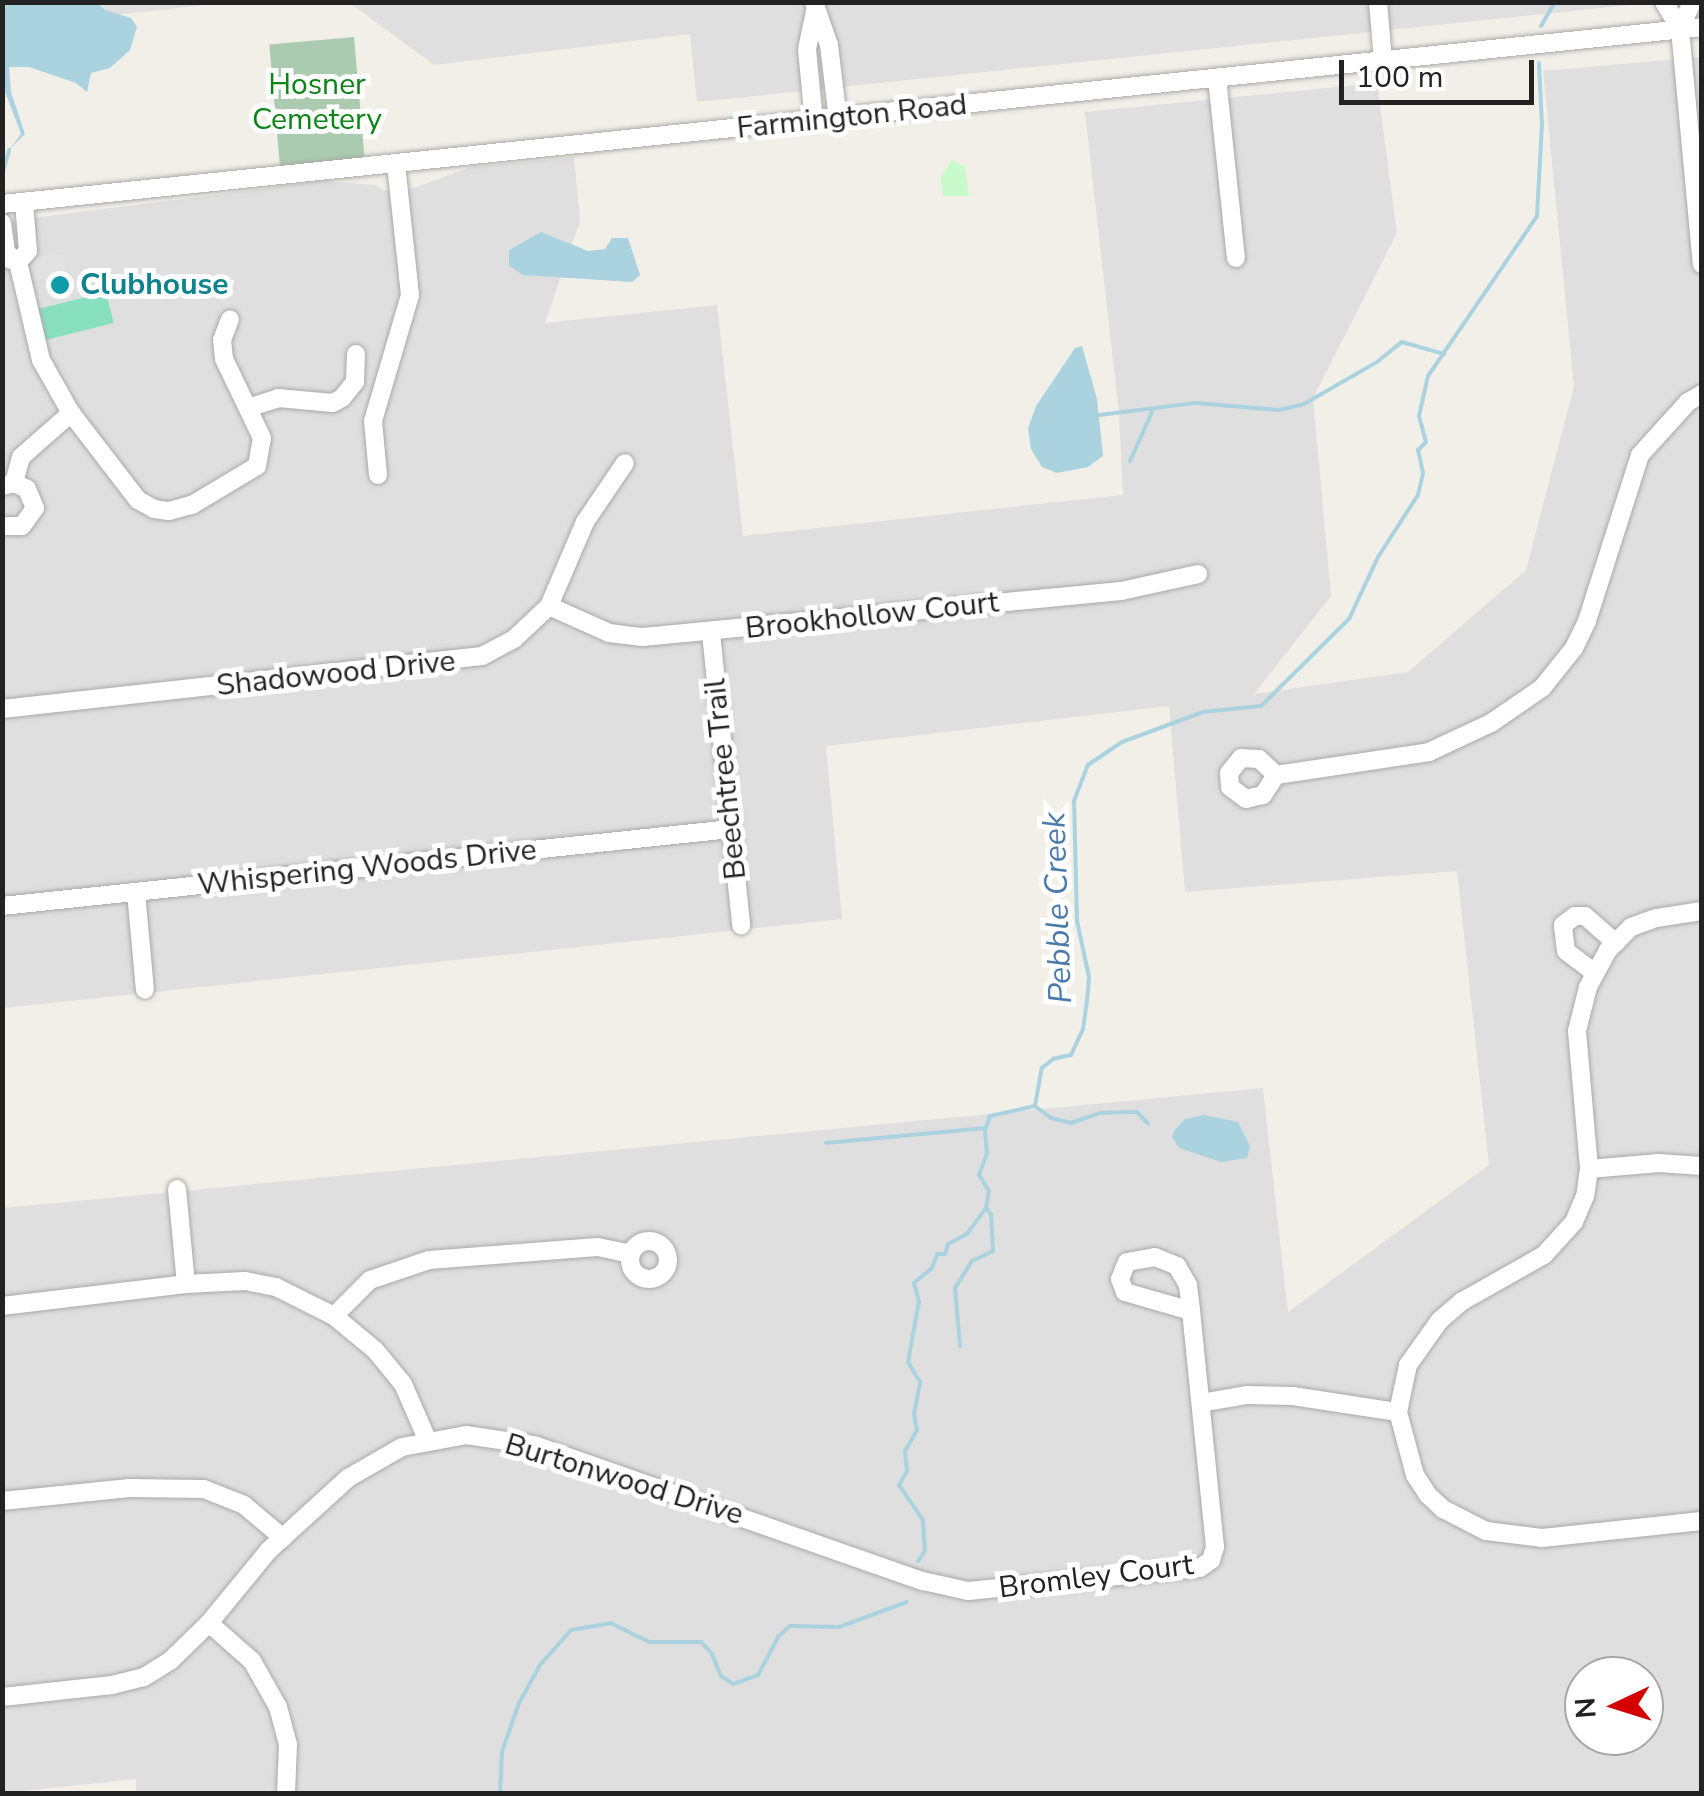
<!DOCTYPE html>
<html>
<head>
<meta charset="utf-8">
<style>
	body { margin:0 }
	#map { position:relative; width:1704px; height:1796px; overflow:hidden; background:#f2efe9; font-family:"Nunito Sans",sans-serif }
	div>[style] { position:absolute }
	[style*='--x'] { left:calc(var(--x)*1px); top:calc(var(--y)*1px); width:calc(var(--w)*1px); rotate:calc(var(--a)*1deg) }
	.residential>* { inset:0; background:#e0dfdf }
	.cemetery>* { inset:0; background:#aacbaf; transform-origin:0 0 }
	.park>* { inset:0; background:#c8facc }
	.pitch>* { inset:0; background:#88e0be; transform-origin:0 0 }
	.parking>* { inset:0; background:#e2e2e2; transform-origin:0 0 }
	.water>* { inset:0; background:#aad3df }
	.stream>* { height:4px; margin:-2px; padding:0 2px; transform-origin:2px; border-radius:2px; background:#aad3df }
	.roads { filter:drop-shadow(0 0 2px #a9a9a9) drop-shadow(0 0 2px #a9a9a9) }
	.minor>* { height:18px; margin:-9px; padding:0 9px; transform-origin:9px; border-radius:9px; background:#fff }
	.minor>.ring { margin:-9px; padding:0; box-sizing:content-box; background:none; border:18px solid #fff; border-radius:50% }
	.dots>* { width:28px; height:28px; translate:-50% -50%; box-sizing:border-box; border:5px solid #fff; border-radius:50% }
	span { translate:-50% -50%; white-space:nowrap; text-align:center; line-height:1.15; -webkit-text-stroke:10px #fff; paint-order:stroke }
	.park-label { font-size:30px; color:#0c8416 }
	.street-label { font-size:30px; color:#222 }
	.culture-label { font-size:30px; color:#0d838f; font-weight:700 }
	.left { translate:0 -50%; text-align:left }
	.water-label { font-size:32px; color:#4a7aab; font-style:italic }
	.frame { position:absolute; inset:0; border:5px solid #222; pointer-events:none }
	.north { position:absolute; left:1564px; top:1656px; width:100px; height:100px; box-sizing:border-box; background:#fff; border:2px solid #a7a7a7; border-radius:50%; rotate:266deg; font-size:28px; font-weight:700; line-height:40px; text-align:center; color:#222 }
	.north::after { content:''; display:block; margin:auto; width:35px; height:45px; background:#d40000; clip-path:polygon(50% 0,100% 100%,50% 72%,0 100%) }
	.scale { position:absolute; left:1339px; top:60px; width:195px; height:45px; box-sizing:border-box; border:5px solid #222; border-top:0; padding-left:12px; font-size:30px; line-height:35px; white-space:nowrap; color:#222; -webkit-text-stroke:8px #fff; paint-order:stroke }
</style>
</head>
<body>
<div id="map">
	<div class="residential">
		<i style="clip-path:polygon(3px 2px,221px 3px,3px 28px)"></i>
		<i style="clip-path:polygon(350px 3px,1649px 3px,697px 102px,690px 34px,434px 65px)"></i>
		<i style="clip-path:polygon(evenodd,1701px 57px,1701px 1793px,136px 1794px,136px 1779px,3px 1793px,3px 1208px,1263px 1088px,1288px 1312px,1489px 1165px,1457px 871px,1185px 892px,1169px 706px,826px 746px,842px 919px,3px 1008px,2px 222px,323px 181px,375px 185px,385px 191px,414px 188px,471px 167px,574px 157px,580px 221px,545px 323px,717px 305px,743px 536px,1123px 495px,1119px 414px,1085px 112px,1377px 83px,1397px 233px,1313px 398px,1331px 596px,1254px 694px,1408px 672px,1526px 570px,1574px 386px,1543px 71px,1701px 57px,1584px 1676px,1644px 1676px,1644px 1736px,1584px 1736px,1584px 1676px)"></i>
	</div>
	<div class="cemetery">
		<i style="left:354px;top:37px;width:122px;height:85px;rotate:85deg"></i>
	</div>
	<div class="park">
		<i style="clip-path:polygon(952px 160px,965px 167px,969px 196px,943px 196px,941px 176px)"></i>
	</div>
	<div class="pitch">
		<i style="left:106px;top:292px;width:32px;height:70px;rotate:76deg"></i>
	</div>
	<div class="parking">
		<i style="left:64px;top:254px;width:23px;height:30px;rotate:85deg"></i>
	</div>
	<div class="water">
		<i style="clip-path:polygon(2px 3px,97px 3px,105px 10px,131px 18px,137px 27px,130px 50px,110px 68px,91px 73px,87px 92px,76px 83px,29px 67px,9px 67px,11px 92px,25px 134px,9px 150px,21px 134px,3px 86px)"></i>
		<i style="clip-path:polygon(541px 232px,588px 251px,605px 249px,612px 238px,628px 238px,640px 275px,632px 282px,523px 275px,509px 266px,509px 250px)"></i>
		<i style="clip-path:polygon(1082px 346px,1097px 399px,1103px 456px,1088px 467px,1057px 473px,1042px 467px,1031px 449px,1028px 428px,1036px 406px,1075px 348px)"></i>
		<i style="clip-path:polygon(1204px 1115px,1238px 1122px,1250px 1146px,1247px 1158px,1221px 1162px,1179px 1148px,1172px 1137px,1174px 1131px,1185px 1119px)"></i>
	</div>
	<div class="stream">
		<i style="--x:1541;--y:26;--w:28;--a:-60"></i>
		<i style="--x:2;--y:175;--w:26;--a:-74"></i>
		<i style="--x:1099;--y:415;--w:98;--a:-7.1"></i>
		<i style="--x:1196;--y:403;--w:83;--a:4.8"></i>
		<i style="--x:1279;--y:410;--w:26;--a:-13"></i>
		<i style="--x:1304;--y:404;--w:84;--a:-29.9"></i>
		<i style="--x:1377;--y:362;--w:32;--a:-39"></i>
		<i style="--x:1402;--y:342;--w:44;--a:15.9"></i>
		<i style="--x:1130;--y:461;--w:54;--a:-65.8"></i>
		<i style="--x:1035;--y:1106;--w:39;--a:-80"></i>
		<i style="--x:1042;--y:1068;--w:14;--a:-39"></i>
		<i style="--x:1053;--y:1059;--w:18;--a:-13"></i>
		<i style="--x:1071;--y:1055;--w:29;--a:-65"></i>
		<i style="--x:1083;--y:1029;--w:28;--a:-82"></i>
		<i style="--x:1087;--y:1001;--w:24;--a:-85"></i>
		<i style="--x:1089;--y:977;--w:57;--a:-102.1"></i>
		<i style="--x:1077;--y:921;--w:120;--a:-91.4"></i>
		<i style="--x:1074;--y:801;--w:39;--a:-69"></i>
		<i style="--x:1088;--y:765;--w:41;--a:-34.1"></i>
		<i style="--x:1122;--y:742;--w:86;--a:-20.3"></i>
		<i style="--x:1203;--y:712;--w:58;--a:-5.9"></i>
		<i style="--x:1261;--y:706;--w:124;--a:-44.7"></i>
		<i style="--x:1349;--y:619;--w:68;--a:-64.9"></i>
		<i style="--x:1378;--y:557;--w:74;--a:-57.2"></i>
		<i style="--x:1418;--y:495;--w:23;--a:-77"></i>
		<i style="--x:1423;--y:473;--w:24;--a:-102"></i>
		<i style="--x:1418;--y:450;--w:11;--a:-45"></i>
		<i style="--x:1426;--y:442;--w:27;--a:-105"></i>
		<i style="--x:1419;--y:416;--w:41;--a:-77.3"></i>
		<i style="--x:1428;--y:376;--w:194;--a:-55.7"></i>
		<i style="--x:1537;--y:216;--w:91;--a:-86.9"></i>
		<i style="--x:1542;--y:125;--w:62;--a:-92.8"></i>
		<i style="--x:1035;--y:1106;--w:20;--a:37"></i>
		<i style="--x:1051;--y:1118;--w:21;--a:14"></i>
		<i style="--x:1071;--y:1123;--w:31;--a:-19"></i>
		<i style="--x:1100;--y:1113;--w:37;--a:-2"></i>
		<i style="--x:1137;--y:1112;--w:16;--a:47"></i>
		<i style="--x:826;--y:1143;--w:160;--a:-5.4"></i>
		<i style="--x:960;--y:1346;--w:58;--a:-94.9"></i>
		<i style="--x:955;--y:1288;--w:32;--a:-58"></i>
		<i style="--x:972;--y:1261;--w:23;--a:-25"></i>
		<i style="--x:993;--y:1251;--w:37;--a:-93"></i>
		<i style="--x:991;--y:1214;--w:8;--a:-130"></i>
		<i style="--x:918;--y:1561;--w:12;--a:-55"></i>
		<i style="--x:925;--y:1551;--w:31;--a:-94"></i>
		<i style="--x:923;--y:1520;--w:42;--a:-124.4"></i>
		<i style="--x:899;--y:1485;--w:16;--a:-60"></i>
		<i style="--x:907;--y:1471;--w:20;--a:-96"></i>
		<i style="--x:905;--y:1451;--w:24;--a:-60"></i>
		<i style="--x:917;--y:1430;--w:16;--a:-101"></i>
		<i style="--x:914;--y:1414;--w:33;--a:-79"></i>
		<i style="--x:920;--y:1382;--w:23;--a:-121"></i>
		<i style="--x:908;--y:1362;--w:62;--a:-79.8"></i>
		<i style="--x:919;--y:1301;--w:19;--a:-106"></i>
		<i style="--x:914;--y:1283;--w:23;--a:-40"></i>
		<i style="--x:932;--y:1268;--w:15;--a:-70"></i>
		<i style="--x:937;--y:1254;--w:8;--a:0"></i>
		<i style="--x:945;--y:1254;--w:10;--a:-73"></i>
		<i style="--x:948;--y:1244;--w:21;--a:-28"></i>
		<i style="--x:967;--y:1234;--w:32;--a:-54"></i>
		<i style="--x:986;--y:1208;--w:17;--a:-80"></i>
		<i style="--x:989;--y:1191;--w:19;--a:-122"></i>
		<i style="--x:979;--y:1175;--w:23;--a:-70"></i>
		<i style="--x:987;--y:1153;--w:22;--a:-95"></i>
		<i style="--x:985;--y:1131;--w:16;--a:-72"></i>
		<i style="--x:990;--y:1116;--w:46;--a:-12.5"></i>
		<i style="--x:500;--y:1794;--w:42;--a:-87.3"></i>
		<i style="--x:502;--y:1752;--w:52;--a:-70.9"></i>
		<i style="--x:519;--y:1703;--w:43;--a:-61.1"></i>
		<i style="--x:540;--y:1665;--w:47;--a:-48.5"></i>
		<i style="--x:571;--y:1630;--w:41;--a:-9.9"></i>
		<i style="--x:611;--y:1623;--w:42;--a:26.6"></i>
		<i style="--x:649;--y:1642;--w:52;--a:0"></i>
		<i style="--x:701;--y:1642;--w:16;--a:47"></i>
		<i style="--x:712;--y:1654;--w:24;--a:68"></i>
		<i style="--x:721;--y:1676;--w:14;--a:34"></i>
		<i style="--x:733;--y:1684;--w:27;--a:-20"></i>
		<i style="--x:758;--y:1675;--w:43;--a:-62.2"></i>
		<i style="--x:778;--y:1637;--w:16;--a:-43"></i>
		<i style="--x:790;--y:1626;--w:49;--a:1.2"></i>
		<i style="--x:839;--y:1627;--w:72;--a:-20.2"></i>
	</div>
	<div class="roads">
		<div class="minor">
			<i style="--x:814;--y:2;--w:46;--a:70.8"></i>
			<i style="--x:829;--y:45;--w:75;--a:83.1"></i>
			<i style="--x:1378;--y:2;--w:58;--a:85.1"></i>
			<i style="--x:1664;--y:2;--w:31;--a:59"></i>
			<i style="--x:1680;--y:29;--w:236;--a:84.7"></i>
			<i style="--x:1680;--y:29;--w:30;--a:-66"></i>
			<i style="--x:1217;--y:78;--w:181;--a:84"></i>
			<i style="--x:814;--y:122;--w:73;--a:-95.5"></i>
			<i style="--x:807;--y:49;--w:39;--a:-78"></i>
			<i style="--x:2;--y:204;--w:1709;--a:-5.94"></i>
			<i style="--x:2;--y:223;--w:30;--a:82"></i>
			<i style="--x:6;--y:253;--w:15;--a:37"></i>
			<i style="--x:18;--y:262;--w:15;--a:-48"></i>
			<i style="--x:28;--y:251;--w:49;--a:-94.7"></i>
			<i style="--x:2;--y:257;--w:17;--a:17"></i>
			<i style="--x:18;--y:262;--w:101;--a:76.8"></i>
			<i style="--x:41;--y:360;--w:61;--a:60.5"></i>
			<i style="--x:71;--y:413;--w:110;--a:52.4"></i>
			<i style="--x:138;--y:500;--w:18;--a:29"></i>
			<i style="--x:154;--y:509;--w:15;--a:8"></i>
			<i style="--x:169;--y:511;--w:24;--a:-15"></i>
			<i style="--x:192;--y:505;--w:76;--a:-31"></i>
			<i style="--x:257;--y:466;--w:28;--a:-80"></i>
			<i style="--x:262;--y:438;--w:88;--a:-115.7"></i>
			<i style="--x:224;--y:359;--w:19;--a:-96"></i>
			<i style="--x:222;--y:340;--w:22;--a:-69"></i>
			<i style="--x:248;--y:408;--w:32;--a:-18"></i>
			<i style="--x:278;--y:398;--w:55;--a:5.2"></i>
			<i style="--x:333;--y:403;--w:10;--a:-29"></i>
			<i style="--x:342;--y:398;--w:21;--a:-51"></i>
			<i style="--x:355;--y:382;--w:28;--a:-88"></i>
			<i style="--x:378;--y:475;--w:54;--a:-95.3"></i>
			<i style="--x:373;--y:421;--w:131;--a:-73.6"></i>
			<i style="--x:410;--y:295;--w:131;--a:-96.1"></i>
			<i style="--x:14;--y:483;--w:27;--a:-75"></i>
			<i style="--x:21;--y:457;--w:67;--a:-41.3"></i>
			<i style="--x:2;--y:526;--w:20;--a:0"></i>
			<i style="--x:22;--y:526;--w:22;--a:-54"></i>
			<i style="--x:35;--y:508;--w:21;--a:-113"></i>
			<i style="--x:27;--y:489;--w:14;--a:-155"></i>
			<i style="--x:14;--y:483;--w:11;--a:165"></i>
			<i style="--x:549;--y:606;--w:66;--a:24.2"></i>
			<i style="--x:609;--y:633;--w:34;--a:7"></i>
			<i style="--x:643;--y:637;--w:480;--a:-5.5"></i>
			<i style="--x:1121;--y:591;--w:79;--a:-12.4"></i>
			<i style="--x:711;--y:633;--w:294;--a:84.1"></i>
			<i style="--x:2;--y:709;--w:483;--a:-6.3"></i>
			<i style="--x:482;--y:656;--w:36;--a:-28"></i>
			<i style="--x:514;--y:639;--w:48;--a:-43.3"></i>
			<i style="--x:549;--y:606;--w:91;--a:-66.8"></i>
			<i style="--x:585;--y:522;--w:71;--a:-55.9"></i>
			<i style="--x:1241;--y:758;--w:18;--a:3"></i>
			<i style="--x:1259;--y:759;--w:23;--a:43"></i>
			<i style="--x:1276;--y:775;--w:24;--a:123"></i>
			<i style="--x:1263;--y:795;--w:17;--a:167"></i>
			<i style="--x:1246;--y:799;--w:20;--a:-143"></i>
			<i style="--x:1230;--y:787;--w:14;--a:-94"></i>
			<i style="--x:1229;--y:773;--w:19;--a:-51"></i>
			<i style="--x:1276;--y:775;--w:155;--a:-8.5"></i>
			<i style="--x:1429;--y:752;--w:68;--a:-25.1"></i>
			<i style="--x:1491;--y:723;--w:62;--a:-34.5"></i>
			<i style="--x:1542;--y:688;--w:51;--a:-51.3"></i>
			<i style="--x:1574;--y:648;--w:30;--a:-64"></i>
			<i style="--x:1587;--y:621;--w:174;--a:-72.3"></i>
			<i style="--x:1640;--y:455;--w:72;--a:-47.8"></i>
			<i style="--x:1688;--y:402;--w:16;--a:-30"></i>
			<i style="--x:136;--y:892;--w:98;--a:84.8"></i>
			<i style="--x:2;--y:906;--w:733;--a:-6.03"></i>
			<i style="--x:1702;--y:911;--w:47;--a:171.3"></i>
			<i style="--x:1656;--y:918;--w:27;--a:160"></i>
			<i style="--x:1631;--y:927;--w:33;--a:135"></i>
			<i style="--x:1608;--y:950;--w:42;--a:118.4"></i>
			<i style="--x:1588;--y:987;--w:45;--a:104"></i>
			<i style="--x:1577;--y:1031;--w:139;--a:85"></i>
			<i style="--x:1589;--y:1169;--w:27;--a:98"></i>
			<i style="--x:1585;--y:1196;--w:28;--a:113"></i>
			<i style="--x:1574;--y:1222;--w:45;--a:132.3"></i>
			<i style="--x:1544;--y:1255;--w:95;--a:150.5"></i>
			<i style="--x:1461;--y:1302;--w:28;--a:139"></i>
			<i style="--x:1440;--y:1320;--w:55;--a:125.4"></i>
			<i style="--x:1408;--y:1365;--w:48;--a:102"></i>
			<i style="--x:1398;--y:1412;--w:65;--a:74.9"></i>
			<i style="--x:1415;--y:1475;--w:24;--a:57"></i>
			<i style="--x:1428;--y:1495;--w:21;--a:43"></i>
			<i style="--x:1443;--y:1509;--w:48;--a:27.1"></i>
			<i style="--x:1486;--y:1531;--w:56;--a:7.1"></i>
			<i style="--x:1542;--y:1538;--w:161;--a:-6.1"></i>
			<i style="--x:1595;--y:973;--w:36;--a:-143"></i>
			<i style="--x:1566;--y:951;--w:26;--a:-97"></i>
			<i style="--x:1563;--y:925;--w:15;--a:-37"></i>
			<i style="--x:1575;--y:916;--w:10;--a:0"></i>
			<i style="--x:1585;--y:916;--w:41;--a:41.1"></i>
			<i style="--x:1589;--y:1169;--w:70;--a:-4.9"></i>
			<i style="--x:1659;--y:1163;--w:43;--a:4"></i>
			<i style="--x:177;--y:1189;--w:95;--a:84.6"></i>
			<i class="ring" style="left:630px;top:1241px;width:20px;height:20px"></i>
			<i style="--x:2;--y:1306;--w:185;--a:-6.8"></i>
			<i style="--x:186;--y:1284;--w:59;--a:-2.9"></i>
			<i style="--x:245;--y:1281;--w:32;--a:11"></i>
			<i style="--x:276;--y:1287;--w:65;--a:26.6"></i>
			<i style="--x:334;--y:1316;--w:53;--a:39.7"></i>
			<i style="--x:375;--y:1350;--w:44;--a:50.5"></i>
			<i style="--x:403;--y:1384;--w:60;--a:66.4"></i>
			<i style="--x:334;--y:1316;--w:51;--a:-45"></i>
			<i style="--x:370;--y:1280;--w:62;--a:-18.7"></i>
			<i style="--x:429;--y:1260;--w:169;--a:-4.4"></i>
			<i style="--x:598;--y:1247;--w:33;--a:12"></i>
			<i style="--x:1201;--y:1403;--w:47;--a:-9.9"></i>
			<i style="--x:1247;--y:1395;--w:46;--a:1.2"></i>
			<i style="--x:1293;--y:1396;--w:106;--a:8.7"></i>
			<i style="--x:2;--y:1501;--w:128;--a:-5.8"></i>
			<i style="--x:129;--y:1488;--w:75;--a:0.8"></i>
			<i style="--x:204;--y:1489;--w:43;--a:21.8"></i>
			<i style="--x:244;--y:1505;--w:51;--a:40.2"></i>
			<i style="--x:209;--y:1623;--w:57;--a:41.5"></i>
			<i style="--x:252;--y:1661;--w:53;--a:60.5"></i>
			<i style="--x:278;--y:1707;--w:38;--a:75"></i>
			<i style="--x:288;--y:1744;--w:50;--a:92.3"></i>
			<i style="--x:2;--y:1697;--w:111;--a:-6.2"></i>
			<i style="--x:112;--y:1685;--w:33;--a:-14"></i>
			<i style="--x:144;--y:1677;--w:32;--a:-32"></i>
			<i style="--x:171;--y:1660;--w:53;--a:-44.2"></i>
			<i style="--x:209;--y:1623;--w:94;--a:-50.6"></i>
			<i style="--x:269;--y:1550;--w:107;--a:-42.3"></i>
			<i style="--x:348;--y:1478;--w:62;--a:-29.9"></i>
			<i style="--x:402;--y:1447;--w:65;--a:-10.6"></i>
			<i style="--x:466;--y:1435;--w:69;--a:8.4"></i>
			<i style="--x:534;--y:1445;--w:412;--a:19.3"></i>
			<i style="--x:923;--y:1581;--w:46;--a:12.5"></i>
			<i style="--x:968;--y:1591;--w:233;--a:-5.7"></i>
			<i style="--x:1200;--y:1568;--w:14;--a:-36"></i>
			<i style="--x:1211;--y:1560;--w:14;--a:-73"></i>
			<i style="--x:1215;--y:1547;--w:237;--a:-95.8"></i>
			<i style="--x:1191;--y:1311;--w:69;--a:-163.9"></i>
			<i style="--x:1125;--y:1292;--w:14;--a:-111"></i>
			<i style="--x:1120;--y:1279;--w:18;--a:-68"></i>
			<i style="--x:1127;--y:1262;--w:28;--a:-10"></i>
			<i style="--x:1155;--y:1257;--w:24;--a:22"></i>
			<i style="--x:1177;--y:1266;--w:22;--a:60"></i>
			<i style="--x:1188;--y:1285;--w:26;--a:83"></i>
		</div>
	</div>
	<div class="dots">
		<i style="left:60px;top:285px;background:#0f9aa8"></i>
	</div>
	<div class="park-label">
		<span style="left:317px;top:102px">Hosner<br>Cemetery</span>
	</div>
	<div class="street-label">
		<span style="left:852px;top:117px;rotate:-6deg">Farmington Road</span>
		<span style="left:872px;top:616px;rotate:-6deg">Brookhollow Court</span>
		<span style="left:336px;top:674px;rotate:-6deg">Shadowood Drive</span>
		<span style="left:726px;top:779px;rotate:-96deg">Beechtree Trail</span>
		<span style="left:367px;top:868px;rotate:-6deg">Whispering Woods Drive</span>
		<span style="left:624px;top:1480px;rotate:17deg">Burtonwood Drive</span>
		<span style="left:1096px;top:1577px;rotate:-7deg">Bromley Court</span>
	</div>
	<div class="culture-label">
		<span class="left" style="left:80px;top:285px">Clubhouse</span>
	</div>
	<div class="water-label">
		<span style="left:1058px;top:908px;rotate:-92deg">Pebble Creek</span>
	</div>
	<div class="frame"></div>
	<div class="north">N</div>
	<div class="scale">100 m</div>
</div>
</body>
</html>
